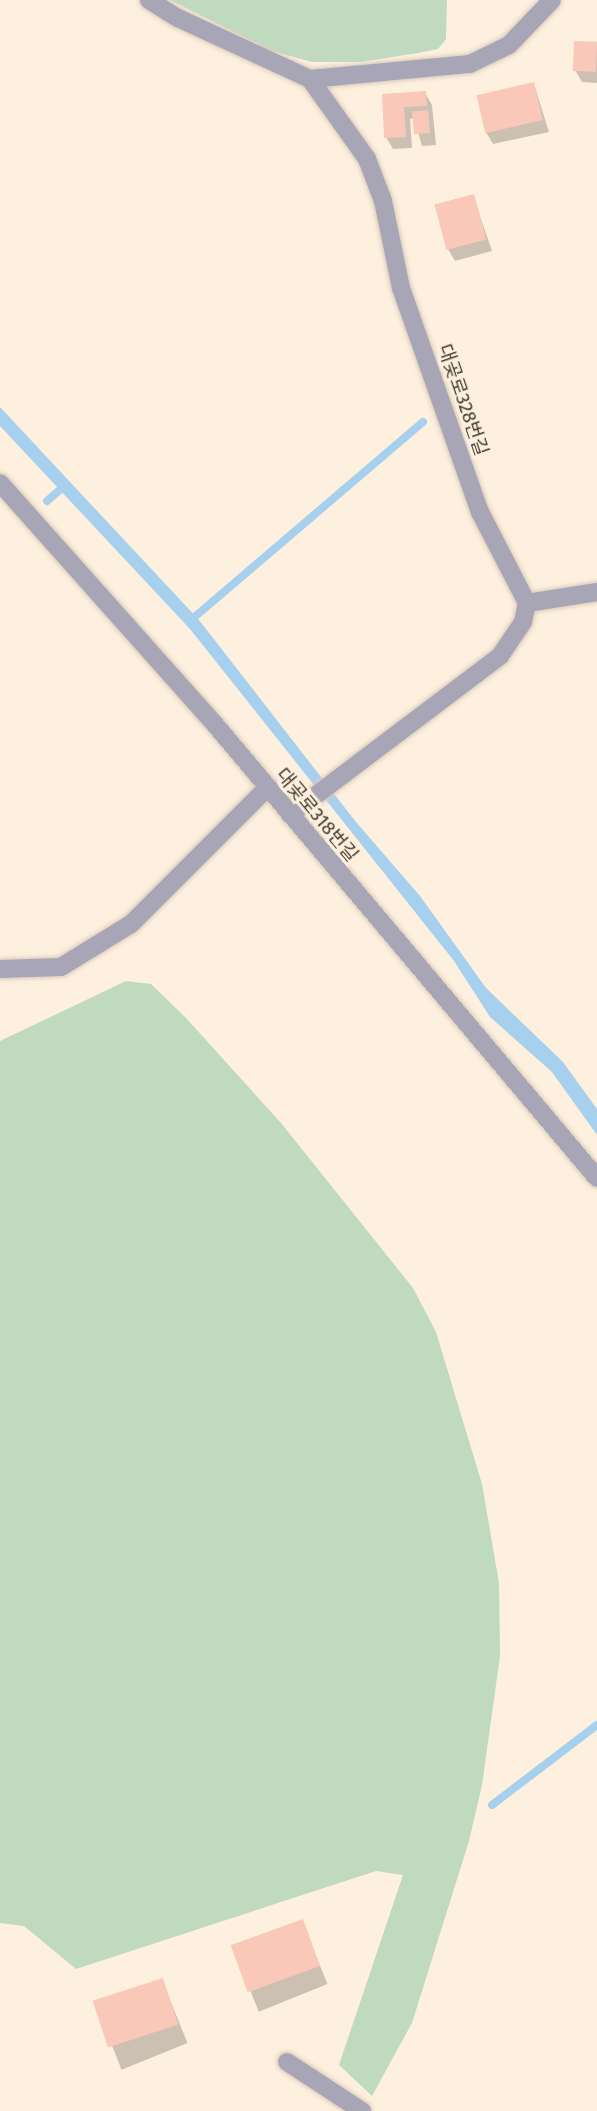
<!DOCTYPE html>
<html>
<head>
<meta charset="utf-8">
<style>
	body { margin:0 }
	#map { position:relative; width:597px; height:2111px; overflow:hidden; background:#fef0de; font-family:"Fira Sans","Noto Sans KR",sans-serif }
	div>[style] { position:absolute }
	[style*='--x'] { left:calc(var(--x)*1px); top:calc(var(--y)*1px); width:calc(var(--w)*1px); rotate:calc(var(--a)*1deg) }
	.green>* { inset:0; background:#c0dac0 }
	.water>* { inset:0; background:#a7d0ee }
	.shadow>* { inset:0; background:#0003; transform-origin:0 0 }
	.stream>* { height:8px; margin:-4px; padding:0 4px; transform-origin:4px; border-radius:4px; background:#a7d0ee }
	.building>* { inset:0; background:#f9c8b8; transform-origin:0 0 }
	.roads { filter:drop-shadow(0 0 2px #d8cbbb) drop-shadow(0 0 2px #d8cbbb) }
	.minor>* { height:18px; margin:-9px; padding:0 9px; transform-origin:9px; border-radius:9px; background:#a8a5b7 }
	span { translate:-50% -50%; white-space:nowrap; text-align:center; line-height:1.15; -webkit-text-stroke:6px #fef0de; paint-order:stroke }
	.street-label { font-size:19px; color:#42392d }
</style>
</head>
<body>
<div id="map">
	<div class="green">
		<i style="clip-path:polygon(170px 0,447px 0,446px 39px,438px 49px,418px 53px,361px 62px,312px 62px,272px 51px)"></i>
		<i style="clip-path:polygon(126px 981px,151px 984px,186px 1018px,281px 1123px,413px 1288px,436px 1332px,482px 1484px,499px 1583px,500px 1656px,482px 1785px,469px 1841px,412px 2023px,372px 2096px,339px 2065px,403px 1875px,376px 1871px,76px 1969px,24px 1926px,0 1923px,0 1041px)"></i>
	</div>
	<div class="water">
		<i style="clip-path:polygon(0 407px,199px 620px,356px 822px,420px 896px,486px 988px,563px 1062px,597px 1109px,597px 1135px,552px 1072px,490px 1017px,454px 961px,190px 629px,0 426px)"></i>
	</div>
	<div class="shadow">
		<i style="clip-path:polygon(597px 44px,597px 83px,582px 82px,575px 70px)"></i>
		<i style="clip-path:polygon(534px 84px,549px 132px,493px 144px,486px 132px)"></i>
		<i style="clip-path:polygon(425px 93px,432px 105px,436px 145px,422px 146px,414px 118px,410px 119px,412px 148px,393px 149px,386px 137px,383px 95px)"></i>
		<i style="clip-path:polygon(473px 196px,492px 251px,455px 261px,448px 249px)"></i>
		<i style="left:302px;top:1921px;width:68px;height:74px;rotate:68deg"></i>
		<i style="left:162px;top:1980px;width:68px;height:71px;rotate:68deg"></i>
	</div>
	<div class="stream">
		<i style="--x:47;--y:501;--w:21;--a:-41"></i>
		<i style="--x:191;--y:620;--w:305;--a:-40.5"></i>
		<i style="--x:492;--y:1805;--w:132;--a:-37.3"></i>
	</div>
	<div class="building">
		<i style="left:574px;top:41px;width:23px;height:30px;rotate:2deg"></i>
		<i style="left:534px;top:82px;width:39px;height:59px;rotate:77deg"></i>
		<i style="clip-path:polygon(426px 91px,427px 106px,404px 107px,406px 137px,384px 138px,382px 94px)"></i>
		<i style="left:428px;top:110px;width:23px;height:16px;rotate:85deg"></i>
		<i style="left:474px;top:194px;width:47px;height:41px;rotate:75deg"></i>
		<i style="left:303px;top:1919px;width:50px;height:77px;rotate:70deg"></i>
		<i style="left:163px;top:1978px;width:49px;height:74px;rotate:72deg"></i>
	</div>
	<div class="roads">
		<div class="minor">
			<i style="--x:149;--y:0;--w:34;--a:32"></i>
			<i style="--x:178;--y:18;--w:145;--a:24.8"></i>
			<i style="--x:310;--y:79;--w:98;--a:54.5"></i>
			<i style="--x:367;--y:159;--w:45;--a:69.1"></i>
			<i style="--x:383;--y:201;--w:89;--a:78.3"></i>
			<i style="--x:401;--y:288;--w:238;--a:70.6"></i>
			<i style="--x:480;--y:512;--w:102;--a:62.7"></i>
			<i style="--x:527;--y:603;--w:19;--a:102"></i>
			<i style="--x:523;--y:622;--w:41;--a:124.1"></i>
			<i style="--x:500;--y:656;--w:263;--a:142.9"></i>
			<i style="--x:310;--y:79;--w:161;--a:-5.4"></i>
			<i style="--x:470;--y:64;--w:43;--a:-26"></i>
			<i style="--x:509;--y:45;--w:62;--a:-46.3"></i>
			<i style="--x:0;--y:483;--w:320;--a:48.3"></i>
			<i style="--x:213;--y:722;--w:596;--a:49.9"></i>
			<i style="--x:527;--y:603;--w:71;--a:-8.9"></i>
			<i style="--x:0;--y:969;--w:61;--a:-1.9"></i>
			<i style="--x:61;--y:967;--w:82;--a:-31.6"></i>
			<i style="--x:131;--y:924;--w:192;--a:-45"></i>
			<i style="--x:287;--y:2062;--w:90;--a:33.2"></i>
		</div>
	</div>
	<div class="street-label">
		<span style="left:463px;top:400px;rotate:71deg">대곶로328번길</span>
		<span style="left:317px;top:815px;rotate:50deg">대곶로318번길</span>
	</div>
</div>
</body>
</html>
